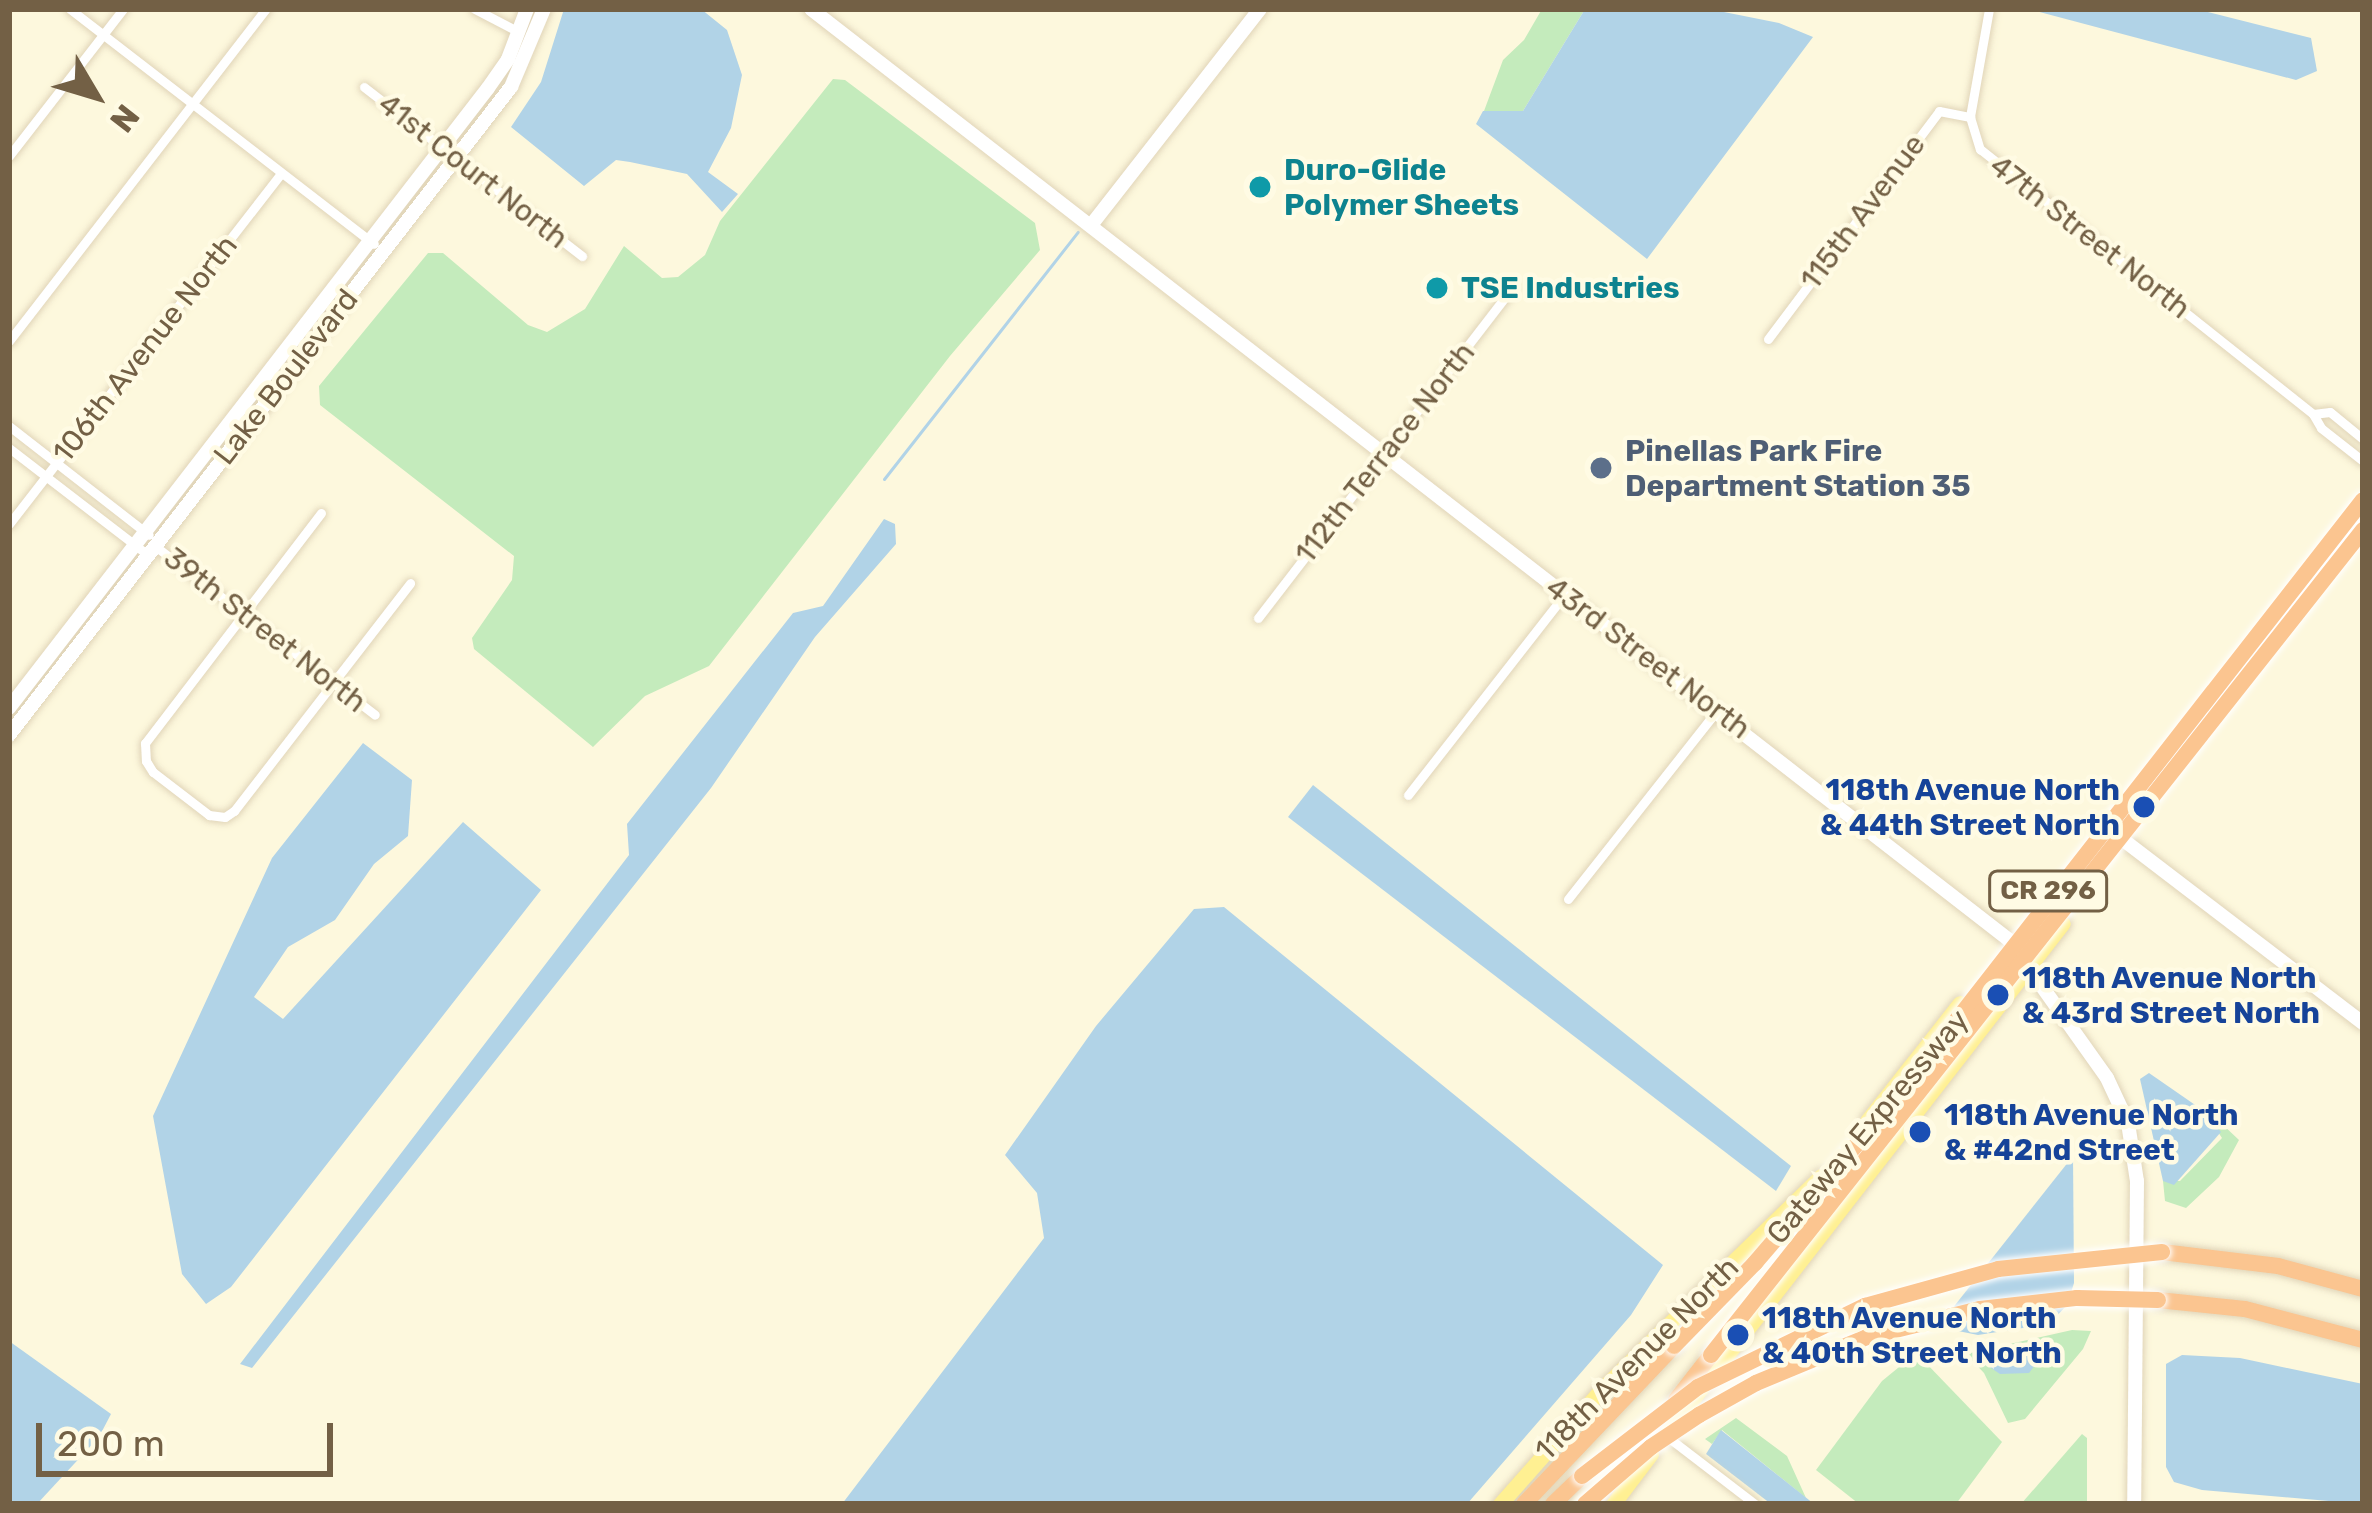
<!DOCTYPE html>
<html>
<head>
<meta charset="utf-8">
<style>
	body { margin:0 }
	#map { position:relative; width:2372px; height:1513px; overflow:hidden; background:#fdf8dd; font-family:Rubik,sans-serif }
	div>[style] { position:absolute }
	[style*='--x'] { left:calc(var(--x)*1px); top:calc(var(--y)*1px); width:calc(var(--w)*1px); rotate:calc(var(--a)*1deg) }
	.green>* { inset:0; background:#c4ebbc }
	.water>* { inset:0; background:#b1d3e7 }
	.stream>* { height:3px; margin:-1.5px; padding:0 1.5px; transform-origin:1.5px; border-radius:1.5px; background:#b1d3e7 }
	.roads { filter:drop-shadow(0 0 3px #e1d5b9) drop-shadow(0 0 3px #e1d5b9) }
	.street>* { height:9px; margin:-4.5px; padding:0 4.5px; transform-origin:4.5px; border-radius:4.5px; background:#fff }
	.secondary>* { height:14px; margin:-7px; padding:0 7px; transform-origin:7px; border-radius:7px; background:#fff }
	.primary>* { height:15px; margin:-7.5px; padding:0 7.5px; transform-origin:7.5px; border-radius:7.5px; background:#fff092 }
	.highway>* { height:16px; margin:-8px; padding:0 8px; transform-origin:8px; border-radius:8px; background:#fbc590 }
	.bridges { filter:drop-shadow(0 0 3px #fff) drop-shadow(0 0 3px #fff) }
	.highway-bridge>* { height:16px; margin:-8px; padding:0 8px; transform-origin:8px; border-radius:8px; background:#fbc590 }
	.dots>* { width:33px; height:33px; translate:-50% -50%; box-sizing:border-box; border:6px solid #fffbe4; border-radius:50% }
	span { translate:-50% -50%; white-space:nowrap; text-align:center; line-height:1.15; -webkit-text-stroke:9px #fffbe4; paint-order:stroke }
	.shield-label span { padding:3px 9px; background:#fffbe4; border:3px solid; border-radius:9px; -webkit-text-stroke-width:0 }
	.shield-label { font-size:27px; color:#736045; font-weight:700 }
	.culture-label { font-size:30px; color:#0d838f; font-weight:700 }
	.left { translate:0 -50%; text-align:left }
	.street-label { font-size:30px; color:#736045 }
	.service-label { font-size:30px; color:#4e5e75; font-weight:700 }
	.transit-label { font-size:30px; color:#164399; font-weight:700 }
	.right { translate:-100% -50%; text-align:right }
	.frame { position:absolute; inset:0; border:12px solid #736045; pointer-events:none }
	.north { position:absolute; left:36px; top:36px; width:120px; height:120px; -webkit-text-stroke:9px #fffbe4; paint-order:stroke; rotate:128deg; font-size:33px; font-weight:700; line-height:48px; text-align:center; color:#736045 }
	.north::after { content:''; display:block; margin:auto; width:42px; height:54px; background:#736045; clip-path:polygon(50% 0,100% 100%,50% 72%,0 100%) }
	.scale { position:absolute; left:36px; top:1423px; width:297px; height:54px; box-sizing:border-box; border:6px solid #736045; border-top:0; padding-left:15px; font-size:36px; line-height:42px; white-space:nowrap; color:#736045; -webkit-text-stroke:9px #fffbe4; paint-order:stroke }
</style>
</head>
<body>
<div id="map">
	<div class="green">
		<i style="clip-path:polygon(1542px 9px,1585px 9px,1523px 111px,1484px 111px,1503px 60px,1524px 40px)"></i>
		<i style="clip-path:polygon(833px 79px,845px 80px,1035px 223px,1040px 250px,950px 356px,709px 666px,645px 696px,593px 747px,474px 649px,472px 638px,512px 580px,514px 556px,320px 405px,319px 386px,428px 253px,443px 253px,528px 325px,547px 332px,585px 309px,624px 246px,662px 278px,678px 277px,705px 255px,720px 221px)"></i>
		<i style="clip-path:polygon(2221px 1123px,2239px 1140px,2219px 1177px,2186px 1208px,2165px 1201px,2163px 1181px,2180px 1181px,2222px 1138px,2216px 1129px)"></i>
		<i style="clip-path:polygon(2072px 1330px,2091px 1331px,2083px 1349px,2025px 1419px,2008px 1423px,1984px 1373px,1966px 1354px)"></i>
		<i style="clip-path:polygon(1924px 1361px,2002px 1442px,1956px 1504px,1859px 1504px,1816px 1470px,1882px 1381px,1904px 1363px)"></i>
		<i style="clip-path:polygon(1736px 1418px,1787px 1456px,1806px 1498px,1722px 1430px,1712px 1444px,1705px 1439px)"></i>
		<i style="clip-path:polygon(2082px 1434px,2087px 1438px,2087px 1504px,2021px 1504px)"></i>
	</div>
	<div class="water">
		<i style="clip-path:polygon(564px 9px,701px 9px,727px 30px,742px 75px,731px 128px,708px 172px,738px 194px,722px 212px,687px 174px,630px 162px,616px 160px,584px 186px,511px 127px,541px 82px)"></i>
		<i style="clip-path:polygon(1585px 9px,1709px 9px,1779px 23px,1813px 37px,1647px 259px,1476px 124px,1483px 111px,1523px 111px)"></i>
		<i style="clip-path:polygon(2028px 9px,2196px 9px,2311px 38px,2317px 71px,2296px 80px)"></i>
		<i style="clip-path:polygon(884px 519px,895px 524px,896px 544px,815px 637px,711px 788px,252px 1368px,240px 1364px,629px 855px,627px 824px,793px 613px,823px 606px)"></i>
		<i style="clip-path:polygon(363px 743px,412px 780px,408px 836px,374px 864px,335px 920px,288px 947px,254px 997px,283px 1019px,463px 822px,541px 890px,231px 1287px,206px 1304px,182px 1274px,153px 1116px,272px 858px)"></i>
		<i style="clip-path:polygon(1313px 785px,1791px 1166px,1776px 1191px,1288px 817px)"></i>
		<i style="clip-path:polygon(1224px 907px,1663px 1265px,1631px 1315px,1467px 1504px,842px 1504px,1044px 1238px,1037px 1193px,1005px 1155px,1096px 1026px,1194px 909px)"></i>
		<i style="clip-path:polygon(2149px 1073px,2201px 1109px,2221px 1132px,2174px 1185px,2163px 1181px,2140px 1079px)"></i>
		<i style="clip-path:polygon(2073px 1156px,2074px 1283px,2067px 1305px,2052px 1321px,2035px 1326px,1978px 1335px,1953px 1330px,1948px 1314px)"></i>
		<i style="clip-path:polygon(9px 1341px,111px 1414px,99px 1437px,37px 1504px,9px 1504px)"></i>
		<i style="clip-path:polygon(2027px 1343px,2052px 1343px,2029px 1373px,2000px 1374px,1979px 1360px,1981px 1353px)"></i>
		<i style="clip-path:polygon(2182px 1355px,2240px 1358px,2363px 1384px,2363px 1504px,2202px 1490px,2174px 1482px,2166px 1467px,2166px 1364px)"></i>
		<i style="clip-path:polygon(1721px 1430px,1814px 1504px,1771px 1504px,1706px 1454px)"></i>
	</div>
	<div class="stream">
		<i style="--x:884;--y:479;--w:314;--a:-51.9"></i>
	</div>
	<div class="roads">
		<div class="street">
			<i style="--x:70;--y:9;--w:384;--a:37.7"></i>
			<i style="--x:475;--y:9;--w:50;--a:27.6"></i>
			<i style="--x:1989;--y:9;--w:110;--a:100"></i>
			<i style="--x:1970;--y:117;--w:34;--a:73"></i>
			<i style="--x:1980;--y:149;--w:426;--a:38.5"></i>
			<i style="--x:2313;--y:414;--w:17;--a:-7"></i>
			<i style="--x:2330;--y:412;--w:43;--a:39.3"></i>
			<i style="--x:364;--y:87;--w:276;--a:37.8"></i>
			<i style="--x:9;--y:156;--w:186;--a:-52.2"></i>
			<i style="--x:1768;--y:339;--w:285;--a:-53.1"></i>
			<i style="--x:1939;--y:111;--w:32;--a:11"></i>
			<i style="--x:9;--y:341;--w:420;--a:-52.3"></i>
			<i style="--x:2313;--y:414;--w:16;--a:60"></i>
			<i style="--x:2321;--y:428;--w:53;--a:38.2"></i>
			<i style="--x:9;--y:426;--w:177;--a:37.9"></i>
			<i style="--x:9;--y:448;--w:175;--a:37.6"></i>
			<i style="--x:321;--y:513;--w:290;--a:127.4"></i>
			<i style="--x:145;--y:743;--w:18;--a:87"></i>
			<i style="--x:146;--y:761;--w:13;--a:58"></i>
			<i style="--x:153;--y:772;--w:71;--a:37.5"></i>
			<i style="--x:209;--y:815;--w:16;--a:7"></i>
			<i style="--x:225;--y:817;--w:11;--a:-34"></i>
			<i style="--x:234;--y:811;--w:288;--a:-52.3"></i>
			<i style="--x:9;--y:524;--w:444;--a:-52.2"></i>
			<i style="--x:155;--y:546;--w:277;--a:37.5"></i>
			<i style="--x:1258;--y:618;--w:416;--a:-52.4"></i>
			<i style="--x:1408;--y:795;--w:254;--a:-52"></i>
			<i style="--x:1568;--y:899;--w:241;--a:-51.7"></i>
			<i style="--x:1665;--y:1435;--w:113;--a:37.5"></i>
		</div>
		<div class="secondary">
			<i style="--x:811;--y:9;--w:1517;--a:37.85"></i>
			<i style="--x:2009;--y:940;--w:169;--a:54.6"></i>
			<i style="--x:2107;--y:1078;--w:50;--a:65"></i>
			<i style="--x:2128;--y:1123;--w:59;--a:81.2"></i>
			<i style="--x:2137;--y:1181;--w:323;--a:90.5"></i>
			<i style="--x:1092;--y:224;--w:273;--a:-52"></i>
			<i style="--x:9;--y:708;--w:783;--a:-52.31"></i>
			<i style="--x:488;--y:88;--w:35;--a:-55"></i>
			<i style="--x:508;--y:59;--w:53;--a:-69.2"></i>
			<i style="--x:9;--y:735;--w:820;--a:-52.24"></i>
			<i style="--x:511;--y:87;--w:85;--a:-67.1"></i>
			<i style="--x:2126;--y:842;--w:298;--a:37.4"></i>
		</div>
		<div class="primary">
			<i style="--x:1867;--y:1121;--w:150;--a:-51.8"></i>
			<i style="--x:1665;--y:1435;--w:648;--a:-52.14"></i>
			<i style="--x:1500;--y:1504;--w:152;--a:-48.5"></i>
			<i style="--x:1601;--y:1390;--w:307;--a:-44.2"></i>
			<i style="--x:1613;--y:1504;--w:63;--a:-52.8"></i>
		</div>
		<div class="highway">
			<i style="--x:2162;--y:1252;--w:117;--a:6.9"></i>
			<i style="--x:2278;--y:1266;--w:88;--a:15.1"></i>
			<i style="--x:2158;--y:1300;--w:87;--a:5.9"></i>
			<i style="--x:2245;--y:1309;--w:122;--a:14.7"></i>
			<i style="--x:1676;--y:1400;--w:57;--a:-52.1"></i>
			<i style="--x:1524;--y:1504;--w:218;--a:-46.5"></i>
			<i style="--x:1553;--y:1504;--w:40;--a:-44"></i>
		</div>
	</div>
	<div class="bridges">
		<div class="highway-bridge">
			<i style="--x:1674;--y:1346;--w:116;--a:-45.7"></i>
			<i style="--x:1755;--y:1263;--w:211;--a:-49.4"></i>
			<i style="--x:1892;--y:1103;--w:765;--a:-52.01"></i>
			<i style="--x:1711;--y:1355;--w:1052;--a:-51.68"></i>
			<i style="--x:1582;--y:1476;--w:146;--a:-37.5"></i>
			<i style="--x:1698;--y:1387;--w:186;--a:-25.9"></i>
			<i style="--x:1865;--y:1306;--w:138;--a:-15.5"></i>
			<i style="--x:1998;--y:1269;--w:165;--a:-5.9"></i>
			<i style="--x:1585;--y:1504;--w:87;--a:-40.8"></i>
			<i style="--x:1651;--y:1447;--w:58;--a:-33.7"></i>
			<i style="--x:1699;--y:1415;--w:65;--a:-29.3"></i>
			<i style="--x:1756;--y:1383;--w:120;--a:-22.5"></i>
			<i style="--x:1867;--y:1337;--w:116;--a:-13.9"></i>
			<i style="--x:1980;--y:1309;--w:98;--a:-6.5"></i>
			<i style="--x:2077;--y:1298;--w:81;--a:1.4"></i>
		</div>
	</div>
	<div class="dots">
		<i style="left:1260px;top:187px;background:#0f9aa8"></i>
		<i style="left:1437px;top:288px;background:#0f9aa8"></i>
		<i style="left:1601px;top:468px;background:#5c6f8a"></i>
		<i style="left:2144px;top:807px;background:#1a4fb4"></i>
		<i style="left:1998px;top:995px;background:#1a4fb4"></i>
		<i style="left:1920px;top:1132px;background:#1a4fb4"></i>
		<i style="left:1738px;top:1335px;background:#1a4fb4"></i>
	</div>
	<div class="shield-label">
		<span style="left:2048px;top:891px">CR 296</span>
	</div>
	<div class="culture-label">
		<span class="left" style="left:1284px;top:187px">Duro-Glide<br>Polymer Sheets</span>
		<span class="left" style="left:1461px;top:288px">TSE Industries</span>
	</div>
	<div class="street-label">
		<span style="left:473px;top:171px;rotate:38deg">41st Court North</span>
		<span style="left:1863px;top:212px;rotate:-53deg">115th Avenue</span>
		<span style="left:2090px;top:237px;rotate:38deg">47th Street North</span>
		<span style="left:145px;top:349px;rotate:-52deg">106th Avenue North</span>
		<span style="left:286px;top:377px;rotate:-52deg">Lake Boulevard</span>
		<span style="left:1385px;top:453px;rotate:-52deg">112th Terrace North</span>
		<span style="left:265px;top:630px;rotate:38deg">39th Street North</span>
		<span style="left:1648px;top:658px;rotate:37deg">43rd Street North</span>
		<span style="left:1868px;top:1127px;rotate:-50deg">Gateway Expressway</span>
		<span style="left:1637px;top:1359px;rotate:-45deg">118th Avenue North</span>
	</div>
	<div class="service-label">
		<span class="left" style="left:1625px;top:468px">Pinellas Park Fire<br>Department Station 35</span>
	</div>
	<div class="transit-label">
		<span class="right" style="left:2120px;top:807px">118th Avenue North<br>&amp; 44th Street North</span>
		<span class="left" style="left:2022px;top:995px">118th Avenue North<br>&amp; 43rd Street North</span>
		<span class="left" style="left:1944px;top:1132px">118th Avenue North<br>&amp; #42nd Street</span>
		<span class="left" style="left:1762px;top:1335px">118th Avenue North<br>&amp; 40th Street North</span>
	</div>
	<div class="frame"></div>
	<div class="north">N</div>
	<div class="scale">200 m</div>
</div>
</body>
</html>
